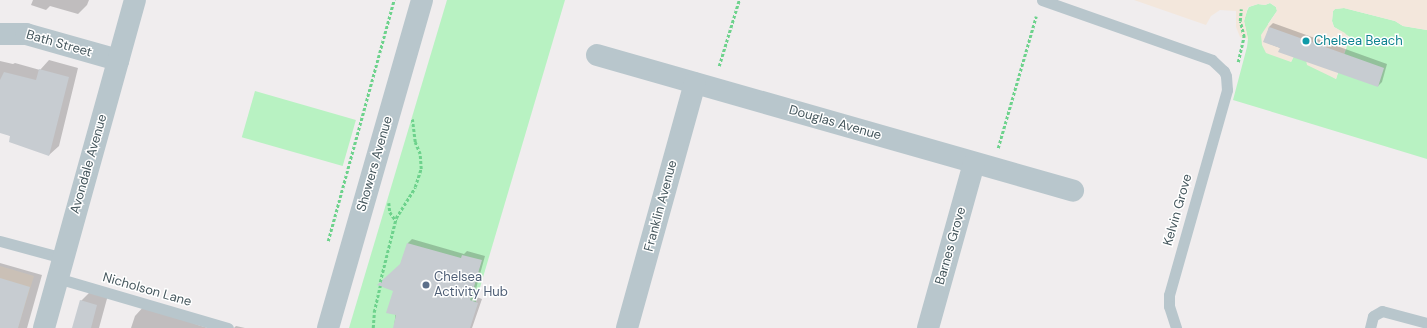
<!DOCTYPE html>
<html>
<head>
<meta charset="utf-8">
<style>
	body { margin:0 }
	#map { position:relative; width:1427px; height:328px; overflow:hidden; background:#f0edee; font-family:"DM Sans",sans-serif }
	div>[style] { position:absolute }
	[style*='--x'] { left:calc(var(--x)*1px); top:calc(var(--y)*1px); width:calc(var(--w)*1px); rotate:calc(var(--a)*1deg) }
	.commercial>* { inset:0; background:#fdf1e4 }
	.green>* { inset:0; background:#b8f2c2; transform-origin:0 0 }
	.sand>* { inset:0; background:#f3e7dc }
	.shadow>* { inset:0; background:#0003 }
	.building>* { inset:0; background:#c7ccd1 }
	.path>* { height:2.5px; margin-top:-1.25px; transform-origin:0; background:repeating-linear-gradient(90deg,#6dd28c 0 3px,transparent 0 5px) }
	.lane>* { height:11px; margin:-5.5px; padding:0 5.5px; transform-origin:5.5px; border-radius:5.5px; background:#b8c6cc }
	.street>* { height:22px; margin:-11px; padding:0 11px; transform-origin:11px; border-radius:11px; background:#b8c6cc }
	.dots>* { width:11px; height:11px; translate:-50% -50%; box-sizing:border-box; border:2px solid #fff; border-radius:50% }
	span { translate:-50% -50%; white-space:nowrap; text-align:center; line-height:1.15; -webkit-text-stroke:3px #fff; paint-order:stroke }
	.culture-label { font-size:13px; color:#0d838f }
	.left { translate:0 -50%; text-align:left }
	.street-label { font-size:13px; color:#44565c }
	.service-label { font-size:13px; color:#4e5e75 }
</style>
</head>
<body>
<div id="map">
	<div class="commercial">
		<i style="clip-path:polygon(0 266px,34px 276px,18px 328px,0 328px)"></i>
	</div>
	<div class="green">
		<i style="clip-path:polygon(447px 0,565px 0,468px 328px,349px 328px)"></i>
		<i style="clip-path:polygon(1270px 3px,1276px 7px,1277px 11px,1268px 24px,1291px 62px,1294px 56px,1307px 60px,1336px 79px,1350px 37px,1334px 27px,1332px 21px,1333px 11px,1335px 9px,1344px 8px,1395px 21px,1403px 26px,1427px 30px,1427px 159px,1233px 100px,1247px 47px,1248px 39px,1244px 21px,1247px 11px,1249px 7px,1258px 4px,1265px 5px)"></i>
		<i style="left:255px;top:91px;width:105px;height:48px;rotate:16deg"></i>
	</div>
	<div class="sand">
		<i style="clip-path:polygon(1134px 0,1427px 0,1427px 30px,1403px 26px,1395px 21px,1344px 8px,1335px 9px,1333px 11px,1332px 21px,1334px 27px,1345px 33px,1351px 42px,1346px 46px,1336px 79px,1307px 65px,1306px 60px,1294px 56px,1291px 62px,1266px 53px,1262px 45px,1261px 35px,1277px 11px,1276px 7px,1270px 3px,1265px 5px,1258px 4px,1248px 7px,1244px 21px,1248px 39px,1240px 37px,1236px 27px,1236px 11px,1220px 10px,1211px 16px,1206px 25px)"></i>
	</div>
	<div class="shadow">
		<i style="clip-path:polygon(33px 0,89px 0,87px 5px,78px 14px,50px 6px,46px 10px,31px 5px)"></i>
		<i style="clip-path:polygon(1273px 23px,1387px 64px,1382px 82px,1378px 86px,1265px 42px,1269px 27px)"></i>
		<i style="clip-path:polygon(49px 60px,78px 68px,59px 146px,49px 155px,11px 136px,0 132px,0 61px,13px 64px,15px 63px,40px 70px)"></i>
		<i style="clip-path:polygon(412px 239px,464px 254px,467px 251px,485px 256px,474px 296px,482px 299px,472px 328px,394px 328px,401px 264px,408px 243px)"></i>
		<i style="clip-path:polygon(0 263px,42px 275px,27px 328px,0 328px)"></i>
		<i style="clip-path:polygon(92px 290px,108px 295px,99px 328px,73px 328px,81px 301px)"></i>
		<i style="clip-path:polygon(145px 305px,198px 325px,208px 328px,131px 328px,135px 316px)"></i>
		<i style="clip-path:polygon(236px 326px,245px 328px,234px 328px)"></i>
	</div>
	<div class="building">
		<i style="clip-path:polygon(1269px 27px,1384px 68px,1378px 87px,1278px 52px,1280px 48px,1263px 42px)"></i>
		<i style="clip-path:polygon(39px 69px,69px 77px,49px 156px,9px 142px,10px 136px,0 133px,0 80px,4px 72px,36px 80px)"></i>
		<i style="clip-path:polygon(407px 243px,461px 258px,462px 255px,482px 260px,470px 300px,478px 303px,470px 328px,393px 328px,396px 315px,386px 313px,393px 291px,377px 285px,400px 264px)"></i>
		<i style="clip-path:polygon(0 278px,30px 287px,18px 328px,0 328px)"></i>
		<i style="clip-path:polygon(80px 300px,97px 305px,91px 328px,72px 328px)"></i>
	</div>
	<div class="path">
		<i style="--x:1238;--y:62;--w:26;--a:-77"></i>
		<i style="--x:1244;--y:37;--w:16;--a:-104"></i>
		<i style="--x:1240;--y:21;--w:12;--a:-85"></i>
		<i style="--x:719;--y:66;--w:69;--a:-73.1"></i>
		<i style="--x:998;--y:148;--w:137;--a:-73.9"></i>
		<i style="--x:389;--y:203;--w:9;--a:84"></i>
		<i style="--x:390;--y:212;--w:11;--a:56"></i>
		<i style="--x:328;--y:241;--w:250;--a:-74.7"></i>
		<i style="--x:380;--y:282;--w:66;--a:-76"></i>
		<i style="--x:396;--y:218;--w:36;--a:-58"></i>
		<i style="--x:415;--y:187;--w:19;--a:-72"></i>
		<i style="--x:421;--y:169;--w:15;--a:-94"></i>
		<i style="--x:420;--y:154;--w:13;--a:-113"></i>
		<i style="--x:415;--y:142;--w:23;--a:-97"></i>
		<i style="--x:373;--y:328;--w:16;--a:-86"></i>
		<i style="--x:374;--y:312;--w:27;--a:-77"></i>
	</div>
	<div class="lane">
		<i style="--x:1042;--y:0;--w:180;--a:19.4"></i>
		<i style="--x:1212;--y:60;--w:16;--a:43"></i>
		<i style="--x:1224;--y:71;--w:5;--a:68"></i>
		<i style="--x:1226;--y:76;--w:14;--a:86"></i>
		<i style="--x:1227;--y:90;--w:213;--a:105.8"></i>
		<i style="--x:1169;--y:295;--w:11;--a:90"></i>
		<i style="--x:1169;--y:306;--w:23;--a:72"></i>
		<i style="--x:0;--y:241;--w:65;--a:15.1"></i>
		<i style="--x:57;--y:278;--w:178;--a:16.3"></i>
		<i style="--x:1370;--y:328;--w:12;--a:-76"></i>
		<i style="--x:1373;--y:316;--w:10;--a:-29"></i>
		<i style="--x:1382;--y:311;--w:47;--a:14.9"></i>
	</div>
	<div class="street">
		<i style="--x:0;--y:34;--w:26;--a:0"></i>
		<i style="--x:26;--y:34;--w:96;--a:15.8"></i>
		<i style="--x:597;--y:55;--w:495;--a:15.9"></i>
		<i style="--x:44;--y:328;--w:340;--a:-74.5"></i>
		<i style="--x:328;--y:328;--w:341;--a:-74"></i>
		<i style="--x:627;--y:328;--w:254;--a:-74.5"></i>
		<i style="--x:928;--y:328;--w:171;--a:-74.4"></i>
	</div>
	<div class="dots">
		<i style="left:1306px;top:41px;background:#0f9aa8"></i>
		<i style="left:426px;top:285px;background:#5c6f8a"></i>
	</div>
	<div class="culture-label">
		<span class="left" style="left:1314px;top:41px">Chelsea Beach</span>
	</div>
	<div class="street-label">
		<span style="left:59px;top:44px;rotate:16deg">Bath Street</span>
		<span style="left:835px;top:123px;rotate:16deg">Douglas Avenue</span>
		<span style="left:89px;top:164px;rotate:-74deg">Avondale Avenue</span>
		<span style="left:375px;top:164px;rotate:-74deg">Showers Avenue</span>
		<span style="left:661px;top:206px;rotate:-75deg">Franklin Avenue</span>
		<span style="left:1178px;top:210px;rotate:-74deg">Kelvin Grove</span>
		<span style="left:951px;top:246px;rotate:-74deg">Barnes Grove</span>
		<span style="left:147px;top:290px;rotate:16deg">Nicholson Lane</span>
	</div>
	<div class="service-label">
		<span class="left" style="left:434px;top:285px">Chelsea<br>Activity Hub</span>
	</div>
</div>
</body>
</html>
